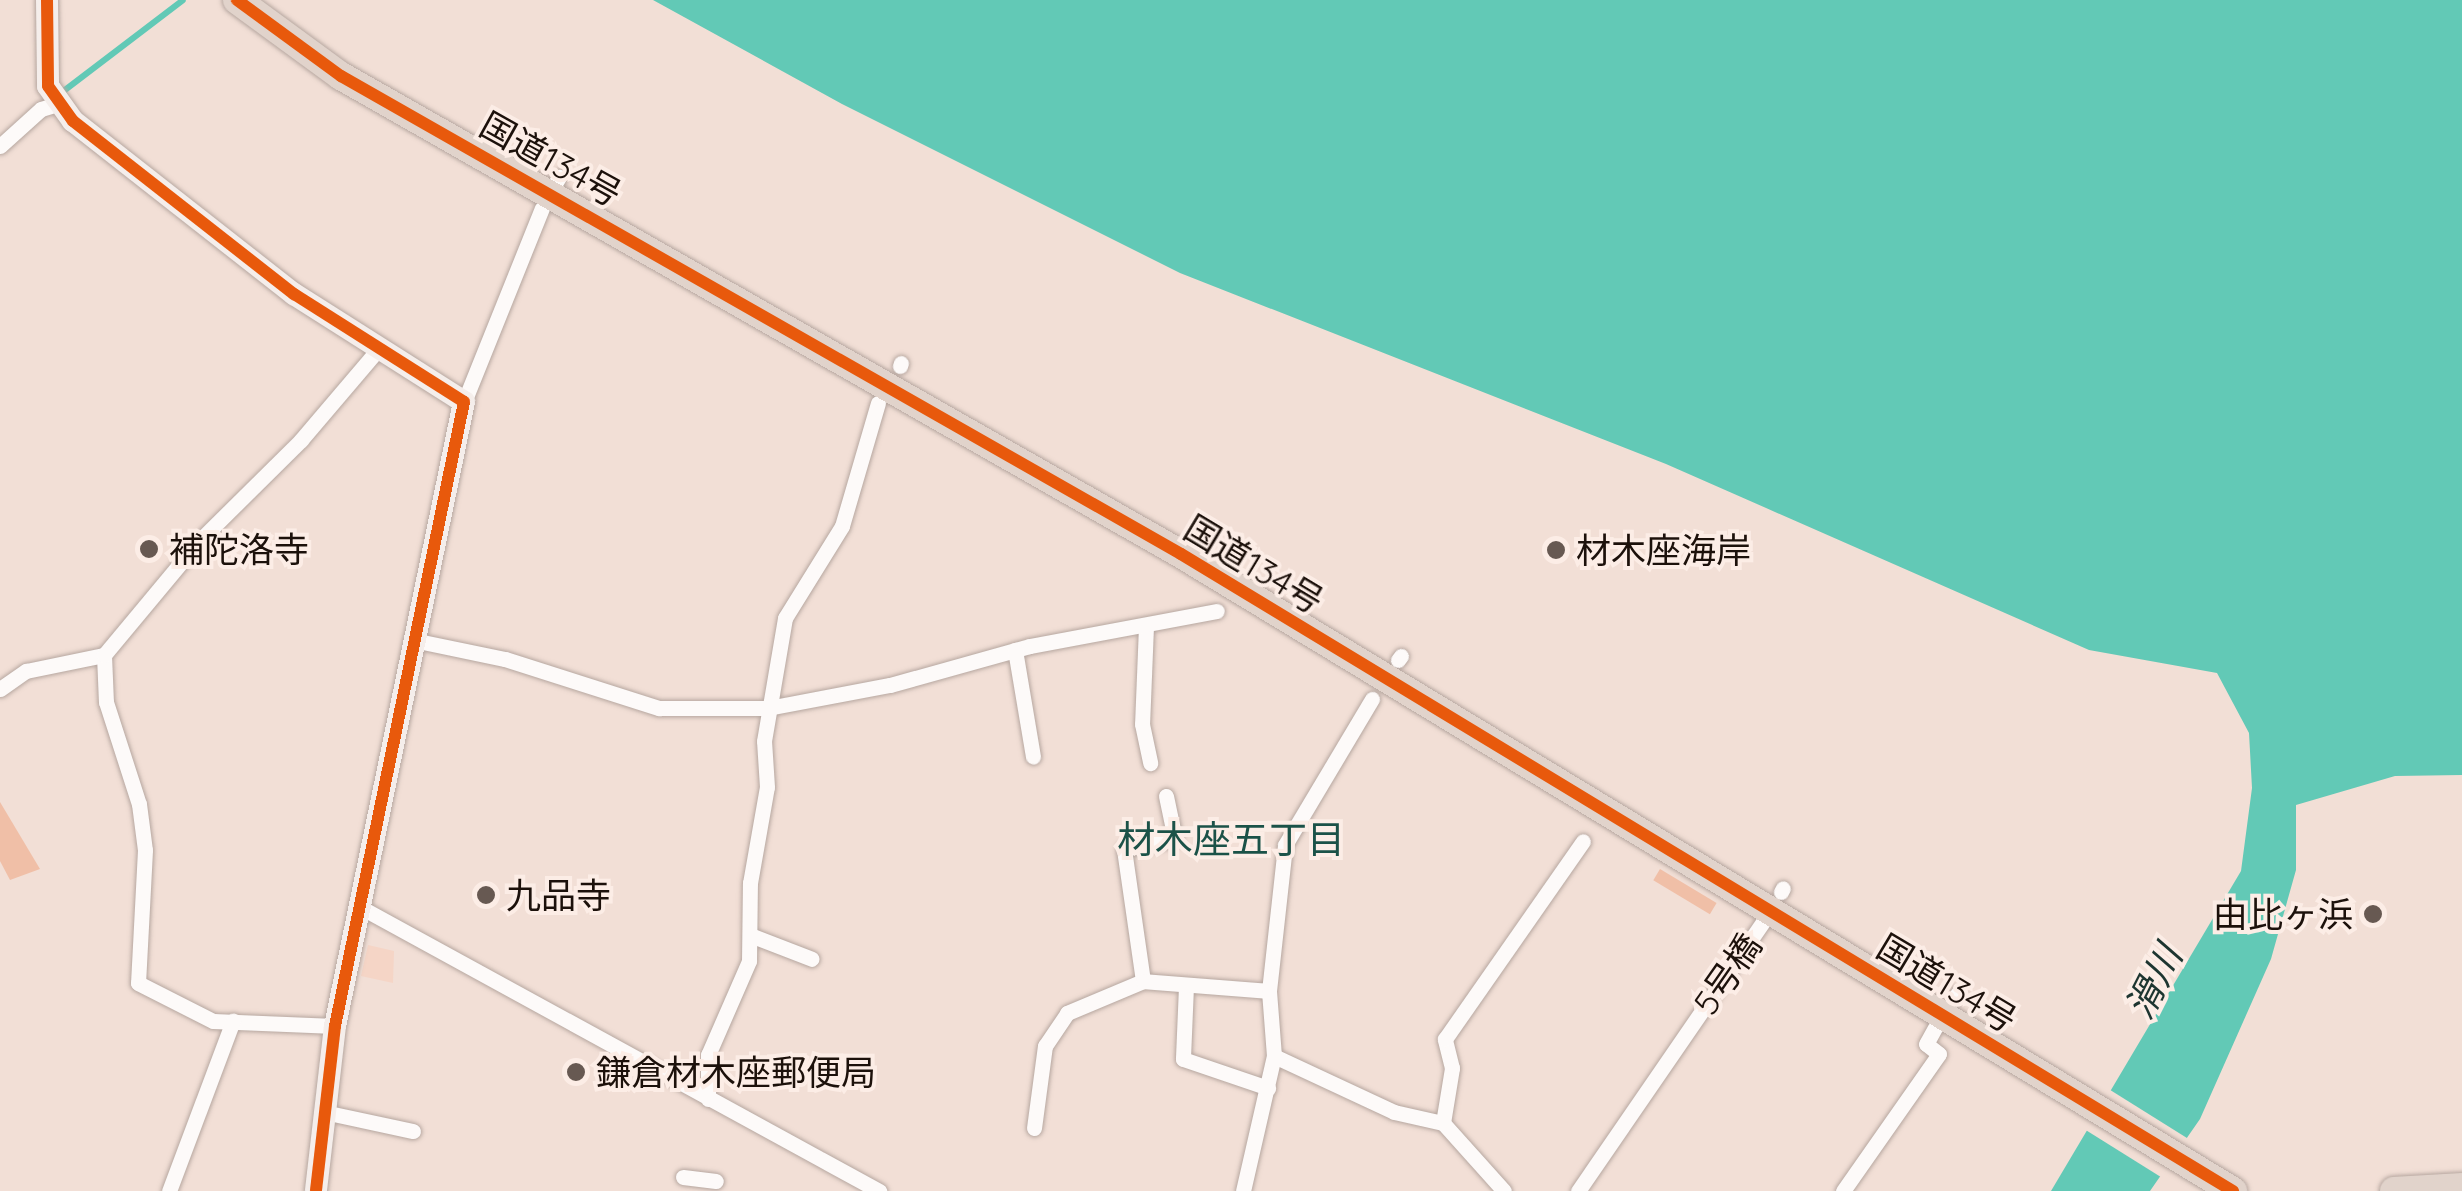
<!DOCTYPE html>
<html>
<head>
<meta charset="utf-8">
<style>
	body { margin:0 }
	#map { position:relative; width:2462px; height:1191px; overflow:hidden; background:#f2dfd6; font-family:Quicksand,"Noto Sans JP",sans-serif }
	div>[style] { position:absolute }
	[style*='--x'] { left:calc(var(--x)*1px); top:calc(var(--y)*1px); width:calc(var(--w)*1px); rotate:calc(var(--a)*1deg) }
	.built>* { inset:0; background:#f5d5c6 }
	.green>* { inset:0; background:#f0bfa7; transform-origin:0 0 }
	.water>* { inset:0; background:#62c9b6 }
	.pier>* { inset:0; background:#f2dfd6; transform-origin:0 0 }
	.stream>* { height:6px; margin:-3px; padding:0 3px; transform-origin:3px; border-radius:3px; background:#62c9b6 }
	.roads { filter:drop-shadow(0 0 2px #b6a7a0) drop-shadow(0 0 2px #b6a7a0) }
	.street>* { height:15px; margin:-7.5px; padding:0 7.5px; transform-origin:7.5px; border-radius:7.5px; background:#fdfaf9 }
	.secondary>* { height:22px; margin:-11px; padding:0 11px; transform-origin:11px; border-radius:11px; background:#f5eeeb }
	.highway>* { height:28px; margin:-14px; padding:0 14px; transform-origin:14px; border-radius:14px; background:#e1d3cb }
	.cycleway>* { height:12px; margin:-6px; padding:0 6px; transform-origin:6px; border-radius:6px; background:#e8590c }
	.dots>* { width:28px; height:28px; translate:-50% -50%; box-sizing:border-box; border:5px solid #fcede6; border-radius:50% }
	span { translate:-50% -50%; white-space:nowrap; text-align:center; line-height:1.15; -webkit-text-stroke:8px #fcede6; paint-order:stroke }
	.street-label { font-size:35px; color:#1c110b }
	.poi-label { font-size:35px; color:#1c110b }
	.left { translate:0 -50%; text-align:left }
	.right { translate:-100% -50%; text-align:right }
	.neighbourhood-label { font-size:38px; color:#1b5248 }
	.water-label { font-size:38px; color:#1d3530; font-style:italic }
</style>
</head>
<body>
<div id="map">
	<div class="built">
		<i style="clip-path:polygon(368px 945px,394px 951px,393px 983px,361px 976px)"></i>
	</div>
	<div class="green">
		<i style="clip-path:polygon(0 802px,40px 869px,10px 880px,0 861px)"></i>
		<i style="left:1660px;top:869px;width:66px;height:13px;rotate:31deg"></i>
	</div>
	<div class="water">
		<i style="clip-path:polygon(653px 0,2462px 0,2462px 775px,2395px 776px,2296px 805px,2296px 870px,2271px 959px,2200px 1119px,2150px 1191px,2051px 1191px,2241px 871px,2252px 788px,2249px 733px,2217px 673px,2089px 650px,1666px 464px,1180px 273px,842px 104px)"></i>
	</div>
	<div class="pier">
		<i style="left:2107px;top:1088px;width:99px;height:47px;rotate:32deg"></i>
	</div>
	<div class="stream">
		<i style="--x:61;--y:93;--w:153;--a:-37.3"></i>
	</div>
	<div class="roads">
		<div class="street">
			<i style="--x:0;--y:146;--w:55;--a:-42.1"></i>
			<i style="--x:41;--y:109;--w:17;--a:-17"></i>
			<i style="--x:556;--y:182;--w:6;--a:-59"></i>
			<i style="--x:900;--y:366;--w:3;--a:-72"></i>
			<i style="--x:464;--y:402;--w:209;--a:-68.1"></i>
			<i style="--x:1146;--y:626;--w:98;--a:92.3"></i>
			<i style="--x:1142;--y:724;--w:40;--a:78"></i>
			<i style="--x:413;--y:640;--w:94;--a:11.7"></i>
			<i style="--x:505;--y:659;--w:162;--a:17.7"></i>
			<i style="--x:659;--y:708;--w:109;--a:0"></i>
			<i style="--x:768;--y:708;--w:124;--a:-10.7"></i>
			<i style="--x:890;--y:685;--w:145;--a:-15.6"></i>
			<i style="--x:1030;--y:646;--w:190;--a:-10.6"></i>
			<i style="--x:1015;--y:650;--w:108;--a:80.4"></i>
			<i style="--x:104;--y:655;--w:47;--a:87.6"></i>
			<i style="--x:106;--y:702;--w:107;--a:72.1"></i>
			<i style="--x:139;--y:804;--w:46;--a:82.6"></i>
			<i style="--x:145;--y:850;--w:133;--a:93"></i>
			<i style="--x:138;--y:983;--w:84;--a:26.9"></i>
			<i style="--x:213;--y:1021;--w:122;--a:2.3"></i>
			<i style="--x:1398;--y:660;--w:5;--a:-53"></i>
			<i style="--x:0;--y:689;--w:32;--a:-35"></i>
			<i style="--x:26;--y:671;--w:80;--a:-11.6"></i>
			<i style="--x:104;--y:655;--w:147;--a:-50.2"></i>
			<i style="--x:198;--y:542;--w:145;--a:-44.7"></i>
			<i style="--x:301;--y:440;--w:116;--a:-49.6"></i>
			<i style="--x:1781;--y:892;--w:4;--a:-63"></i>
			<i style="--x:360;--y:907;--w:592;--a:28.69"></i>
			<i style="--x:750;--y:935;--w:66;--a:21.2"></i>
			<i style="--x:1143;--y:981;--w:133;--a:-98.2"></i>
			<i style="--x:1124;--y:849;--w:52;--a:-11.1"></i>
			<i style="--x:1175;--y:839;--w:44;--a:-101.8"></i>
			<i style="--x:1186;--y:986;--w:73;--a:92.4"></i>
			<i style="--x:1183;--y:1059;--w:90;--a:18.8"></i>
			<i style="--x:1955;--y:997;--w:5;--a:-53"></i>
			<i style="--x:1274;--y:1056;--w:132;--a:25"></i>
			<i style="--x:1394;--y:1112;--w:50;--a:12.7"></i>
			<i style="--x:1443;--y:1123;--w:91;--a:48.1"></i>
			<i style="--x:708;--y:1099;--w:44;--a:-90"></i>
			<i style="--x:708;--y:1055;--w:103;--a:-66.4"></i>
			<i style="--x:749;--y:961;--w:78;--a:-89.3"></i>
			<i style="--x:750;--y:883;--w:97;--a:-80"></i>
			<i style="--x:767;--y:787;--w:46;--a:-93.7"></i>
			<i style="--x:764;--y:741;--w:125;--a:-80.3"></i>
			<i style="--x:785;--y:618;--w:108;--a:-58.2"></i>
			<i style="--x:842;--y:526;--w:128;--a:-73.7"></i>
			<i style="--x:324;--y:1112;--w:91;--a:12.1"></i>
			<i style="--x:1443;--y:1123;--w:56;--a:-80.7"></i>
			<i style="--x:1452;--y:1068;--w:30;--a:-104"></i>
			<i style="--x:1445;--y:1039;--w:241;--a:-55.1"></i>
			<i style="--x:1034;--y:1128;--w:83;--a:-82.4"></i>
			<i style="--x:1045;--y:1046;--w:40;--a:-56"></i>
			<i style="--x:1067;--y:1013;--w:82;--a:-22.8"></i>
			<i style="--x:1143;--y:981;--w:126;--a:4.5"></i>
			<i style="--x:683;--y:1177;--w:33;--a:7"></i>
			<i style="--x:169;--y:1191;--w:182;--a:-69.4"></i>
			<i style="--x:1243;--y:1191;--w:139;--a:-77.1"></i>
			<i style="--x:1274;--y:1056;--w:65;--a:-94.4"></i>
			<i style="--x:1269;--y:991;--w:147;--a:-83.7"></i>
			<i style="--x:1285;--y:845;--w:170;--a:-59.2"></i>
			<i style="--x:1578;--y:1191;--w:325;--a:-55.5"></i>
			<i style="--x:1843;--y:1191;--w:167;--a:-55"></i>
			<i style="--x:1939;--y:1054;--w:16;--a:-142"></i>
			<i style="--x:1926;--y:1044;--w:18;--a:-61"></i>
		</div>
		<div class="secondary">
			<i style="--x:47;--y:0;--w:86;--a:89.3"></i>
			<i style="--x:48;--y:86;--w:43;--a:54.5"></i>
			<i style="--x:73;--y:121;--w:281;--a:38.1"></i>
			<i style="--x:294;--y:294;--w:201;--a:32.4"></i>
			<i style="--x:464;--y:402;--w:637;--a:101.68"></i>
			<i style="--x:335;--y:1026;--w:166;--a:96.6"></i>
		</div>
		<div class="highway">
			<i style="--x:237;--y:0;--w:129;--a:36.2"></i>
			<i style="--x:341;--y:76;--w:966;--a:29.64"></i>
			<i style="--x:1181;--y:554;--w:1230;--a:31.2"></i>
			<i style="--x:2394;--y:1191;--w:68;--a:-3.4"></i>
		</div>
	</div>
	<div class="cycleway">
		<i style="--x:47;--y:0;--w:86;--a:89.3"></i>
		<i style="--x:48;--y:86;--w:43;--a:54.5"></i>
		<i style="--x:73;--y:121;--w:281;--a:38.1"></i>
		<i style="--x:294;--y:294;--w:201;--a:32.4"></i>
		<i style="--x:464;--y:402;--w:637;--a:101.68"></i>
		<i style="--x:335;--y:1026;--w:166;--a:96.6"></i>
		<i style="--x:237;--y:0;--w:129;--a:36.2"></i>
		<i style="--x:341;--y:76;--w:966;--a:29.64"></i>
		<i style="--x:1181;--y:554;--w:1230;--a:31.2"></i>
	</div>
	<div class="dots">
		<i style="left:149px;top:549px;background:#675952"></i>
		<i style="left:1556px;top:550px;background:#675952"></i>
		<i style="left:486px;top:895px;background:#675952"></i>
		<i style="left:2373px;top:914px;background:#675952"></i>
		<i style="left:576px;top:1072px;background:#675952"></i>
	</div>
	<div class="street-label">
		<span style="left:551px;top:159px;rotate:29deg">国道134号</span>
		<span style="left:1254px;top:564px;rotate:31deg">国道134号</span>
		<span style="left:1727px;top:974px;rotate:-55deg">5号橋</span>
		<span style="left:1947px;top:983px;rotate:31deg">国道134号</span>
	</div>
	<div class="poi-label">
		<span class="left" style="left:169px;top:549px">補陀洛寺</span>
		<span class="left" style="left:1576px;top:550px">材木座海岸</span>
		<span class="left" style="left:506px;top:895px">九品寺</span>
		<span class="right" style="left:2353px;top:914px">由比ヶ浜</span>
		<span class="left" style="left:596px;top:1072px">鎌倉材木座郵便局</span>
	</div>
	<div class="neighbourhood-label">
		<span style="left:1231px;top:840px">材木座五丁目</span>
	</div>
	<div class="water-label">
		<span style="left:2154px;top:982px;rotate:-63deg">滑川</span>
	</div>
</div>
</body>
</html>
